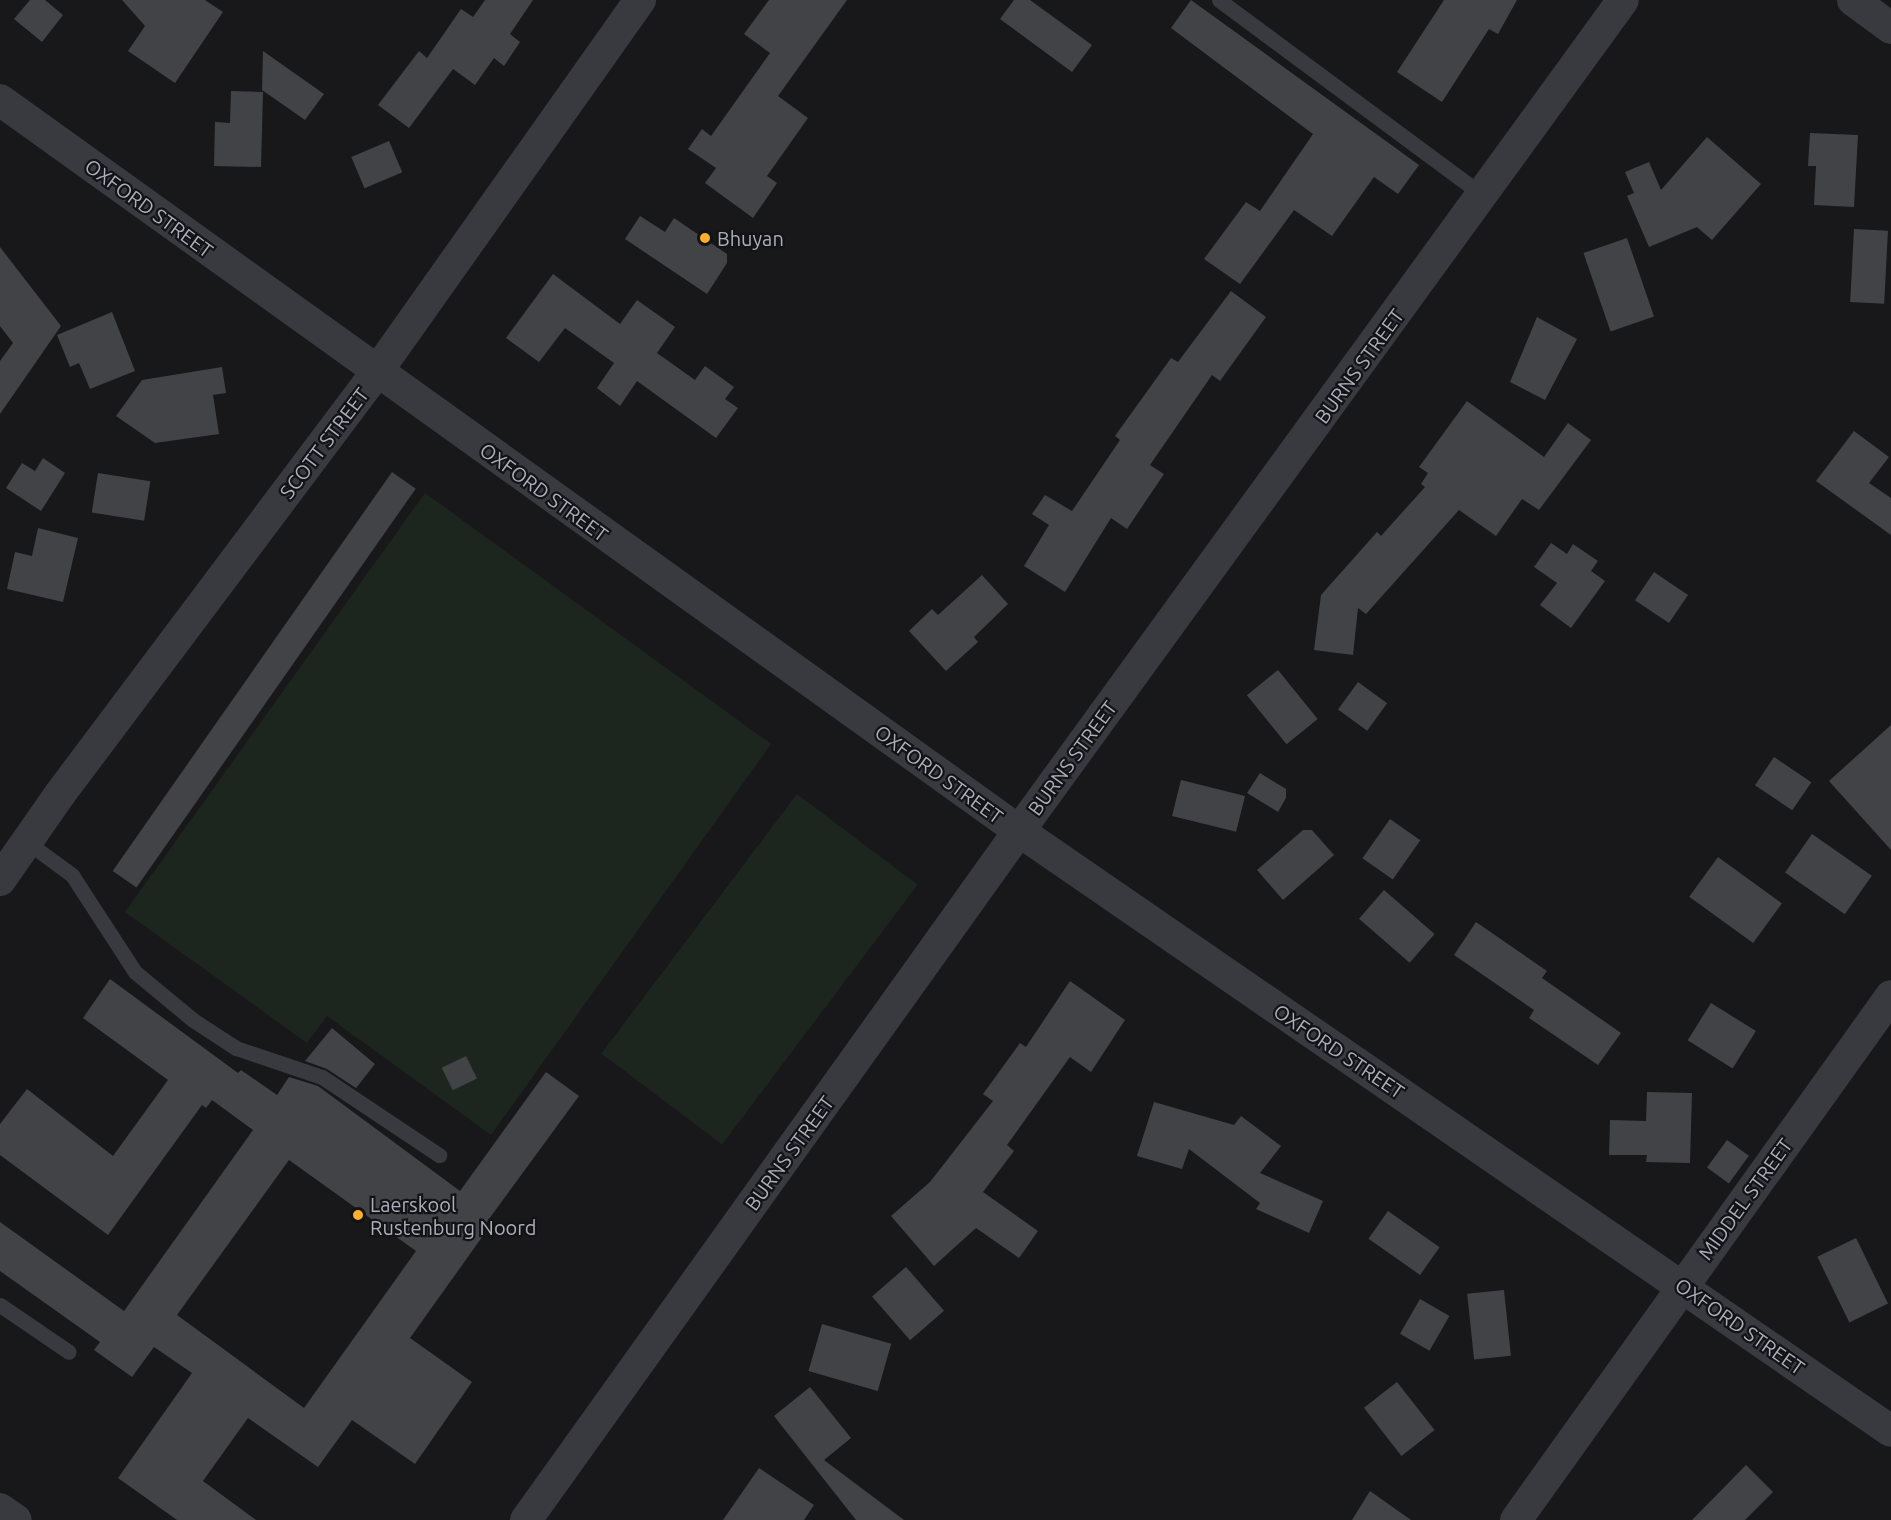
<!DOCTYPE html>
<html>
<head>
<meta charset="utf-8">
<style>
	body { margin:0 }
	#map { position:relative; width:1891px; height:1520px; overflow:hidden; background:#18181a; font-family:Ubuntu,sans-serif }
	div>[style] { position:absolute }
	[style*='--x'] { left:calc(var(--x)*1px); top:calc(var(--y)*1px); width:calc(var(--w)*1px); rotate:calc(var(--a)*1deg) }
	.green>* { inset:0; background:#1d261e; transform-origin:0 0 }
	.building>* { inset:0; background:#424347; transform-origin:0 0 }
	.service>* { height:15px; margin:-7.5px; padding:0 7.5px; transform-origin:7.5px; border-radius:7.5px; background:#383a40 }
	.minor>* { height:32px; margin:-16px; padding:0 16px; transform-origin:16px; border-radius:16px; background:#383a40 }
	.dots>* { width:16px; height:16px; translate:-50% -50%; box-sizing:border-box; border:3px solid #131315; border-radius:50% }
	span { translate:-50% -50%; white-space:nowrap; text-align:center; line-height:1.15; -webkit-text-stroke:4.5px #131315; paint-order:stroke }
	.street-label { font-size:20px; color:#a9afbb }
	.poi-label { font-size:20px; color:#a9afbb }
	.left { translate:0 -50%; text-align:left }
</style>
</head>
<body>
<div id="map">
	<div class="green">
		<i style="clip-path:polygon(425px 493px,771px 744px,491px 1135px,327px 1016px,307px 1043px,125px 912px)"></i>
		<i style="left:797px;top:794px;width:151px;height:325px;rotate:37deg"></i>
	</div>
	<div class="building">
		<i style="clip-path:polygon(30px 0,45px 0,63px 15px,42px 42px,14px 19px)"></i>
		<i style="clip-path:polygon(122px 0,205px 0,223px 12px,175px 83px,128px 51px,145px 26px)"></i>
		<i style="clip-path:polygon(485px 0,533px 0,510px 34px,520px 42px,504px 66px,494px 58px,475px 85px,453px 69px,409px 128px,378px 105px,419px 51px,427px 58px,461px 9px,473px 17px)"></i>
		<i style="clip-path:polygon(769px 0,847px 0,778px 96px,808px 118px,767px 176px,777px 183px,753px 218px,705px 183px,716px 168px,688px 149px,702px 129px,711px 136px,770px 53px,744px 34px)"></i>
		<i style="clip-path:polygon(1014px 0,1030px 0,1092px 45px,1072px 72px,1000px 19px)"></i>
		<i style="clip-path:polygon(1191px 0,1419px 165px,1398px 194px,1374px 177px,1332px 236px,1294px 210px,1240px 284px,1204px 259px,1246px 202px,1260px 211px,1313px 134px,1171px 28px)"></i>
		<i style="clip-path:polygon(1444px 0,1517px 0,1498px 34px,1489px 29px,1442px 102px,1397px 72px)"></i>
		<i style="clip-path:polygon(263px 51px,324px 94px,305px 120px,262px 90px)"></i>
		<i style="clip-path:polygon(231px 91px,263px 92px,261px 167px,214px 166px,215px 122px,230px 123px)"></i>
		<i style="clip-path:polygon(1810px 133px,1858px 135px,1854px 207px,1814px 205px,1816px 166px,1808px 166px)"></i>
		<i style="clip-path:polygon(1707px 137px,1761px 184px,1712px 240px,1697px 227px,1649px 247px,1627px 196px,1634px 193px,1625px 172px,1649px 162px,1661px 190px)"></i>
		<i style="left:389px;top:141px;width:34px;height:41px;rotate:67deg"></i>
		<i style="clip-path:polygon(640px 216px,665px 232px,674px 218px,727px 254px,727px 263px,707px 294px,625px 239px)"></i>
		<i style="left:1854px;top:229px;width:34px;height:73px;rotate:3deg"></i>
		<i style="left:1627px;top:238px;width:83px;height:46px;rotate:71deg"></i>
		<i style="clip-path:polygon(0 247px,61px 326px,0 414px,0 361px,13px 343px,0 326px)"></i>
		<i style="clip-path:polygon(553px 274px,620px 324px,637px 300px,675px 327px,657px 353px,695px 380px,705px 366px,734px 387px,725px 399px,738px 408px,716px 438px,637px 381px,620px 406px,597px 388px,614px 363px,565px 328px,539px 362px,506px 338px)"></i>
		<i style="clip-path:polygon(1231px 291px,1266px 317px,1220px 381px,1212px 375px,1150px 465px,1164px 474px,1127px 529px,1111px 518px,1065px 592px,1024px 566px,1049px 525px,1032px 514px,1045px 495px,1072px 511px,1120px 440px,1115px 436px,1171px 358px,1178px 362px)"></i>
		<i style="clip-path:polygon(112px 312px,135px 371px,90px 389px,79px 363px,70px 367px,57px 335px)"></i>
		<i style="clip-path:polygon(1537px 317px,1577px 339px,1545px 400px,1510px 382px)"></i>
		<i style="clip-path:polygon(222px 367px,226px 393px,213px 395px,219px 434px,155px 443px,116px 416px,142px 380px)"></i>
		<i style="clip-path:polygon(1467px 401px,1544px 457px,1568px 423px,1591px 440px,1539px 510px,1522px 499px,1496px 536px,1459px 510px,1366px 614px,1358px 608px,1353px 655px,1314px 650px,1321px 595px,1377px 532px,1381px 536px,1425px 487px,1421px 484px,1428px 473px,1419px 467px)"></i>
		<i style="clip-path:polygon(1854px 431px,1889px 457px,1869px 483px,1891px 498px,1891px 535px,1816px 481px)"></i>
		<i style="clip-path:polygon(43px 458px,65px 473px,41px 511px,6px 488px,22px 463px,35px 471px)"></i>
		<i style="left:392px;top:472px;width:29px;height:487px;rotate:35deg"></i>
		<i style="left:98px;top:473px;width:53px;height:40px;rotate:9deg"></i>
		<i style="clip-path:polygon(38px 528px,78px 538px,63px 602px,7px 589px,15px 552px,32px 556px)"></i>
		<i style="clip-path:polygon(1551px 543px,1567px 554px,1573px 544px,1598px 561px,1591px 571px,1605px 581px,1571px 628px,1540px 605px,1557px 583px,1534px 567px)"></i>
		<i style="left:1654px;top:572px;width:41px;height:34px;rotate:34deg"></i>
		<i style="clip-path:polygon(982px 575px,1008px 604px,974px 637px,978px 642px,946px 671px,909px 631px,932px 609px,938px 615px)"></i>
		<i style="left:1278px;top:670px;width:63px;height:40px;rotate:51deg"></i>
		<i style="left:1358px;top:682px;width:36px;height:34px;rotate:36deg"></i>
		<i style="clip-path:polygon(1891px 725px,1891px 850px,1829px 781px)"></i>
		<i style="left:1774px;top:757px;width:45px;height:34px;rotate:34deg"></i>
		<i style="clip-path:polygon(1260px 773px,1286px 789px,1286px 798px,1278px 812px,1247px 793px)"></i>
		<i style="left:1181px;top:780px;width:66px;height:37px;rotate:14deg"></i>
		<i style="left:1390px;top:819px;width:37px;height:48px;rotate:35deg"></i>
		<i style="clip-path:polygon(1303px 830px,1312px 830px,1334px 855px,1283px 900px,1257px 870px)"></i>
		<i style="left:1812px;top:834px;width:73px;height:47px;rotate:35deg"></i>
		<i style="left:1718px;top:857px;width:79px;height:49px;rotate:36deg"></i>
		<i style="left:1384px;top:890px;width:67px;height:38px;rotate:41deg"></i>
		<i style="clip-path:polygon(1476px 922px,1547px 971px,1542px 978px,1621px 1033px,1598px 1065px,1529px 1018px,1534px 1010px,1454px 955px)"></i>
		<i style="clip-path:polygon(evenodd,110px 979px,238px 1073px,241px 1070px,277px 1095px,289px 1077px,318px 1086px,460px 1191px,546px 1072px,579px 1096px,481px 1230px,485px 1233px,410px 1338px,472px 1382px,415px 1464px,352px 1420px,318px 1467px,248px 1418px,203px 1481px,256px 1520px,177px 1520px,118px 1478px,192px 1373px,154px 1347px,132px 1377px,94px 1350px,100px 1342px,0 1271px,0 1222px,124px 1311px,253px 1130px,212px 1100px,206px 1108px,202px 1105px,108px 1235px,0 1155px,0 1124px,27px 1089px,113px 1156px,168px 1080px,83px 1018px,110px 979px,289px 1160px,416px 1251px,304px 1408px,177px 1315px,289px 1160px)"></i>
		<i style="clip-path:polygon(1070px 981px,1125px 1020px,1091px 1072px,1070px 1057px,1007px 1145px,1014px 1151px,983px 1192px,1038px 1231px,1019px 1258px,976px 1228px,934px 1266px,891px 1216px,930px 1182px,993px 1101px,983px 1094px,1020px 1043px,1026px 1047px)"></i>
		<i style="left:1711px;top:1003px;width:53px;height:44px;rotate:32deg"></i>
		<i style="clip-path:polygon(332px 1028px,375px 1064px,356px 1088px,327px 1069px,305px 1061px)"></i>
		<i style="left:466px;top:1056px;width:25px;height:27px;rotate:64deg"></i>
		<i style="clip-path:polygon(1647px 1092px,1692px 1093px,1690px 1163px,1646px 1162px,1647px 1155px,1609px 1155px,1610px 1120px,1646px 1121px)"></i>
		<i style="clip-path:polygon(1154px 1102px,1234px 1125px,1241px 1116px,1281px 1146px,1260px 1173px,1323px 1201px,1309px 1233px,1256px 1209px,1260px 1203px,1189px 1149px,1182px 1169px,1137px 1156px)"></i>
		<i style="left:1727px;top:1140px;width:27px;height:34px;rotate:36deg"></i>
		<i style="left:1388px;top:1211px;width:63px;height:34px;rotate:35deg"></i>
		<i style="left:1856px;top:1238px;width:73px;height:43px;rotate:64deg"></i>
		<i style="left:906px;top:1267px;width:58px;height:45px;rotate:49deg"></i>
		<i style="left:1504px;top:1290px;width:66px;height:37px;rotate:84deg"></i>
		<i style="left:1420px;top:1299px;width:34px;height:40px;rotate:30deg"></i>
		<i style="left:822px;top:1324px;width:72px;height:49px;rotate:16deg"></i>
		<i style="left:1397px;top:1382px;width:61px;height:42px;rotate:52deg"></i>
		<i style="clip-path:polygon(810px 1387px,851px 1438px,824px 1460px,904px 1520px,856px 1520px,774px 1416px)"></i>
		<i style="clip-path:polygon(1746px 1465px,1773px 1492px,1745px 1520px,1692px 1520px)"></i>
		<i style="clip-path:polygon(759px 1468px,814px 1505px,804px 1520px,723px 1520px)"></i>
		<i style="clip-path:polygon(1370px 1491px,1411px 1520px,1352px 1520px)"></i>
	</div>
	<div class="service">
		<i style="--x:1219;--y:0;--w:328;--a:36.5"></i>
		<i style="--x:27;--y:842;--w:56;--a:36.3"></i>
		<i style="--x:72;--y:875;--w:116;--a:57"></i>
		<i style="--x:135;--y:972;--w:75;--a:39.6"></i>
		<i style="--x:193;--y:1020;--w:51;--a:33.1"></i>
		<i style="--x:236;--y:1048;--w:91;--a:18.6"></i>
		<i style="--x:322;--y:1077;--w:141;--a:33.7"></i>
		<i style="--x:0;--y:1305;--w:83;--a:34.3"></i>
	</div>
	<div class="minor">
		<i style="--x:1853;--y:0;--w:47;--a:36.4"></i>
		<i style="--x:0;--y:100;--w:1254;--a:35.65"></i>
		<i style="--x:1019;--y:831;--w:1058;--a:34.53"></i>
		<i style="--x:0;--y:880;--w:105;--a:-55.1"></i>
		<i style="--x:60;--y:794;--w:526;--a:-53.11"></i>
		<i style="--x:376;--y:373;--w:457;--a:-54.7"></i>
		<i style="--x:0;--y:1509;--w:19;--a:35"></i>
		<i style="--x:526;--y:1520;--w:847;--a:-54.42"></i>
		<i style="--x:1019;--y:831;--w:1027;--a:-53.99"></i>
		<i style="--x:1516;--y:1520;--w:644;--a:-54.41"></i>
	</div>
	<div class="dots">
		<i style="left:705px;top:238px;background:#ffaf2b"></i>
		<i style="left:358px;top:1215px;background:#ffaf2b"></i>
	</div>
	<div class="street-label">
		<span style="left:149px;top:208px;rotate:36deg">OXFORD STREET</span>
		<span style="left:1359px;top:366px;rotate:-54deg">BURNS STREET</span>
		<span style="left:324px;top:443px;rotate:-53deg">SCOTT STREET</span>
		<span style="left:544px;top:492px;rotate:36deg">OXFORD STREET</span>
		<span style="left:1072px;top:758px;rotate:-54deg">BURNS STREET</span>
		<span style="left:939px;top:774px;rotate:36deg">OXFORD STREET</span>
		<span style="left:1339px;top:1051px;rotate:34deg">OXFORD STREET</span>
		<span style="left:789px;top:1153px;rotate:-54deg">BURNS STREET</span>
		<span style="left:1745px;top:1199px;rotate:-54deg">MIDDEL STREET</span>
		<span style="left:1740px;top:1326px;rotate:35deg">OXFORD STREET</span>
	</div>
	<div class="poi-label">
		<span class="left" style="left:717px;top:238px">Bhuyan</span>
		<span class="left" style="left:370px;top:1216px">Laerskool<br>Rustenburg Noord</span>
	</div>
</div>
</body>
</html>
